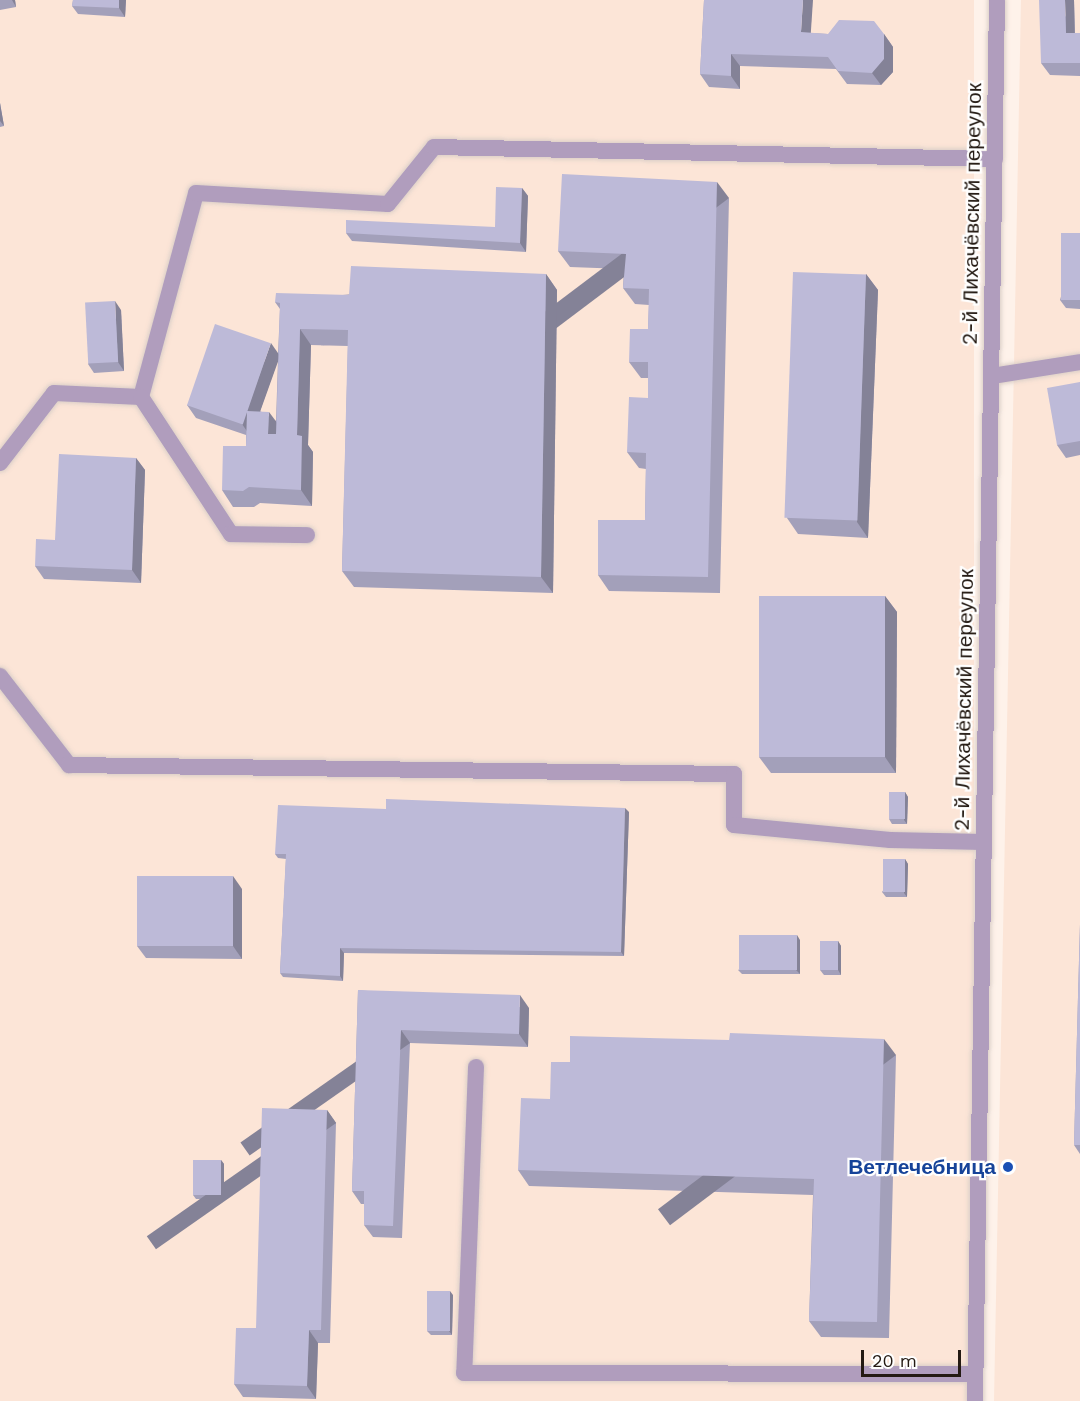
<!DOCTYPE html>
<html>
<head>
<meta charset="utf-8">
<style>
	body { margin:0 }
	#map { position:relative; width:1080px; height:1401px; overflow:hidden; background:#fef2ea; font-family:"Work Sans",sans-serif }
	div>[style] { position:absolute }
	[style*='--x'] { left:calc(var(--x)*1px); top:calc(var(--y)*1px); width:calc(var(--w)*1px); rotate:calc(var(--a)*1deg) }
	.built>* { inset:0; background:#fce5d7; transform-origin:0 0 }
	.roads { filter:drop-shadow(0 0 2px #dbcfc8) drop-shadow(0 0 2px #dbcfc8) }
	.service>* { height:16px; margin:-8px; padding:0 8px; transform-origin:8px; border-radius:8px; background:#b09dbd }
	.minor>* { height:16px; margin:-8px; padding:0 8px; transform-origin:8px; border-radius:8px; background:#b09dbd }
	.wall>* { inset:0; background:#a3a0ba }
	.shaded-wall>* { inset:0; background:#848297; transform-origin:0 0 }
	.building>* { inset:0; background:#bdbad8; transform-origin:0 0 }
	.dots>* { width:16px; height:16px; translate:-50% -50%; box-sizing:border-box; border:3px solid #fff; border-radius:50% }
	span { translate:-50% -50%; white-space:nowrap; text-align:center; line-height:1.15; -webkit-text-stroke:4.5px #fff; paint-order:stroke }
	.street-label { font-size:21px; color:#241a13 }
	.transit-label { font-size:21px; color:#164399; font-weight:700 }
	.right { translate:-100% -50%; text-align:right }
	.scale { position:absolute; left:861px; top:1350px; width:100px; height:27px; box-sizing:border-box; border:3px solid #241a13; border-top:0; padding-left:8px; font-size:18px; line-height:21px; white-space:nowrap; color:#241a13; -webkit-text-stroke:4px #fff; paint-order:stroke }
</style>
</head>
<body>
<div id="map">
	<div class="built">
		<i style="left:0;top:0;width:974px;height:1401px"></i>
		<i style="clip-path:polygon(1021px 0,1080px 0,1080px 1401px,994px 1401px)"></i>
	</div>
	<div class="roads">
		<div class="service">
			<i style="--x:141;--y:397;--w:211;--a:-74.9"></i>
			<i style="--x:196;--y:193;--w:192;--a:3.3"></i>
			<i style="--x:388;--y:204;--w:73;--a:-51.1"></i>
			<i style="--x:434;--y:147;--w:561;--a:1.23"></i>
			<i style="--x:0;--y:463;--w:88;--a:-52.4"></i>
			<i style="--x:54;--y:393;--w:87;--a:2.6"></i>
			<i style="--x:141;--y:397;--w:164;--a:56.7"></i>
			<i style="--x:231;--y:534;--w:76;--a:0.8"></i>
			<i style="--x:0;--y:676;--w:113;--a:52.2"></i>
			<i style="--x:69;--y:765;--w:665;--a:0.78"></i>
			<i style="--x:734;--y:774;--w:51;--a:90"></i>
			<i style="--x:734;--y:825;--w:157;--a:5.5"></i>
			<i style="--x:890;--y:840;--w:94;--a:1.2"></i>
			<i style="--x:476;--y:1067;--w:306;--a:92.2"></i>
			<i style="--x:464;--y:1373;--w:511;--a:0.11"></i>
		</div>
		<div class="minor">
			<i style="--x:992;--y:376;--w:89;--a:-9"></i>
			<i style="--x:975;--y:1401;--w:1401;--a:-89.1"></i>
		</div>
	</div>
	<div class="wall">
		<i style="clip-path:polygon(0 0,15px 0,16px 7px,0 10px)"></i>
		<i style="clip-path:polygon(73px 0,126px 0,125px 17px,78px 14px,72px 6px)"></i>
		<i style="clip-path:polygon(704px 0,811px 33px,828px 34px,884px 34px,893px 47px,893px 72px,881px 85px,847px 84px,836px 69px,740px 66px,740px 89px,709px 87px,700px 74px)"></i>
		<i style="clip-path:polygon(1074px 0,1075px 33px,1080px 33px,1080px 76px,1050px 75px,1041px 63px)"></i>
		<i style="clip-path:polygon(0 103px,4px 126px,0 127px)"></i>
		<i style="clip-path:polygon(522px 188px,528px 196px,526px 252px,352px 241px,346px 233px,495px 227px)"></i>
		<i style="clip-path:polygon(729px 198px,720px 593px,609px 591px,598px 575px,645px 520px,646px 469px,639px 468px,627px 452px,648px 398px,648px 378px,641px 378px,629px 362px,648px 329px,649px 305px,635px 304px,623px 288px,624px 269px,570px 267px,558px 251px)"></i>
		<i style="clip-path:polygon(1080px 233px,1080px 309px,1066px 308px,1060px 300px)"></i>
		<i style="clip-path:polygon(evenodd,546px 274px,557px 290px,553px 593px,354px 587px,342px 571px,348px 346px,311px 345px,308px 445px,313px 452px,312px 506px,260px 503px,254px 507px,233px 507px,222px 490px,246px 446px,246px 435px,196px 418px,187px 405px,278px 354px,280px 309px,275px 302px,546px 274px,278px 360px,276px 421px,260px 411px,278px 360px)"></i>
		<i style="clip-path:polygon(866px 274px,878px 290px,868px 538px,798px 534px,787px 518px)"></i>
		<i style="clip-path:polygon(121px 310px,124px 371px,94px 373px,88px 364px)"></i>
		<i style="clip-path:polygon(1080px 382px,1080px 455px,1066px 458px,1057px 445px)"></i>
		<i style="clip-path:polygon(136px 458px,145px 470px,141px 583px,44px 579px,35px 566px,55px 540px)"></i>
		<i style="clip-path:polygon(885px 596px,897px 612px,896px 773px,771px 773px,759px 757px)"></i>
		<i style="clip-path:polygon(905px 792px,908px 797px,907px 824px,892px 824px,889px 819px)"></i>
		<i style="clip-path:polygon(386px 809px,629px 812px,624px 956px,344px 953px,343px 981px,283px 977px,280px 973px,286px 859px,278px 858px,275px 854px)"></i>
		<i style="clip-path:polygon(905px 859px,908px 864px,907px 897px,886px 897px,882px 892px)"></i>
		<i style="clip-path:polygon(242px 889px,242px 959px,146px 958px,137px 946px)"></i>
		<i style="clip-path:polygon(1080px 924px,1080px 1154px,1074px 1145px)"></i>
		<i style="clip-path:polygon(800px 940px,800px 974px,742px 974px,738px 970px)"></i>
		<i style="clip-path:polygon(838px 941px,841px 946px,841px 975px,824px 975px,820px 970px)"></i>
		<i style="clip-path:polygon(358px 990px,529px 1008px,528px 1047px,410px 1043px,402px 1238px,373px 1237px,364px 1225px,364px 1204px,361px 1204px,352px 1191px)"></i>
		<i style="clip-path:polygon(896px 1055px,889px 1338px,821px 1337px,809px 1321px,813px 1195px,529px 1186px,518px 1170px,550px 1099px)"></i>
		<i style="clip-path:polygon(327px 1110px,336px 1123px,330px 1343px,318px 1343px,316px 1399px,243px 1397px,234px 1384px,256px 1328px)"></i>
		<i style="clip-path:polygon(221px 1160px,224px 1164px,224px 1199px,196px 1199px,193px 1195px)"></i>
		<i style="clip-path:polygon(453px 1295px,452px 1335px,431px 1335px,427px 1331px)"></i>
	</div>
	<div class="shaded-wall">
		<i style="clip-path:polygon(12px 0,15px 0,16px 7px)"></i>
		<i style="clip-path:polygon(119px 0,126px 0,125px 17px,119px 8px)"></i>
		<i style="clip-path:polygon(803px 0,813px 0,810px 45px,801px 32px)"></i>
		<i style="clip-path:polygon(1065px 0,1074px 0,1075px 46px,1066px 33px)"></i>
		<i style="clip-path:polygon(884px 34px,893px 47px,893px 72px,881px 85px,872px 73px)"></i>
		<i style="clip-path:polygon(731px 54px,740px 66px,740px 89px,731px 76px)"></i>
		<i style="clip-path:polygon(0 103px,4px 126px,0 121px)"></i>
		<i style="left:717px;top:182px;width:20px;height:395px;rotate:53deg"></i>
		<i style="clip-path:polygon(522px 188px,528px 196px,526px 252px,520px 243px)"></i>
		<i style="clip-path:polygon(546px 274px,557px 290px,553px 593px,541px 577px)"></i>
		<i style="clip-path:polygon(866px 274px,878px 290px,868px 538px,857px 522px)"></i>
		<i style="clip-path:polygon(115px 301px,121px 310px,124px 371px,118px 362px)"></i>
		<i style="clip-path:polygon(300px 329px,311px 345px,308px 445px,313px 452px,312px 506px,301px 490px,297px 435px)"></i>
		<i style="clip-path:polygon(271px 343px,280px 356px,251px 437px,242px 424px)"></i>
		<i style="clip-path:polygon(269px 412px,281px 428px,280px 450px,268px 434px)"></i>
		<i style="clip-path:polygon(136px 458px,145px 470px,141px 583px,132px 570px)"></i>
		<i style="clip-path:polygon(885px 596px,897px 612px,896px 773px,885px 757px)"></i>
		<i style="clip-path:polygon(905px 792px,908px 797px,907px 824px,904px 820px)"></i>
		<i style="clip-path:polygon(625px 808px,629px 812px,624px 956px,621px 952px)"></i>
		<i style="clip-path:polygon(905px 859px,908px 864px,907px 897px,904px 893px)"></i>
		<i style="clip-path:polygon(233px 876px,242px 889px,242px 959px,233px 946px)"></i>
		<i style="clip-path:polygon(797px 935px,800px 940px,800px 974px,796px 970px)"></i>
		<i style="clip-path:polygon(838px 941px,841px 946px,841px 975px,838px 970px)"></i>
		<i style="clip-path:polygon(340px 948px,344px 953px,343px 981px,340px 976px)"></i>
		<i style="clip-path:polygon(520px 995px,529px 1008px,528px 1047px,519px 1034px)"></i>
		<i style="left:401px;top:1030px;width:16px;height:196px;rotate:55deg"></i>
		<i style="left:884px;top:1039px;width:20px;height:283px;rotate:53deg"></i>
		<i style="left:327px;top:1110px;width:16px;height:220px;rotate:55deg"></i>
		<i style="clip-path:polygon(221px 1160px,224px 1164px,224px 1199px,221px 1195px)"></i>
		<i style="clip-path:polygon(450px 1291px,453px 1295px,452px 1335px,449px 1331px)"></i>
		<i style="clip-path:polygon(309px 1330px,318px 1343px,316px 1399px,307px 1386px)"></i>
	</div>
	<div class="building">
		<i style="clip-path:polygon(73px 0,119px 0,119px 8px,72px 6px)"></i>
		<i style="clip-path:polygon(704px 0,803px 0,801px 32px,828px 34px,839px 20px,874px 21px,884px 34px,884px 59px,872px 73px,838px 71px,828px 57px,731px 54px,731px 76px,700px 74px)"></i>
		<i style="clip-path:polygon(1039px 0,1065px 0,1066px 33px,1080px 33px,1080px 63px,1041px 63px)"></i>
		<i style="clip-path:polygon(562px 174px,717px 182px,708px 577px,598px 575px,598px 520px,645px 520px,646px 453px,627px 452px,629px 397px,648px 398px,648px 362px,629px 362px,630px 329px,648px 329px,649px 289px,623px 288px,626px 254px,558px 251px)"></i>
		<i style="clip-path:polygon(496px 187px,522px 188px,520px 243px,346px 233px,346px 220px,495px 227px)"></i>
		<i style="left:1061px;top:233px;width:19px;height:67px"></i>
		<i style="clip-path:polygon(351px 266px,546px 274px,541px 577px,342px 571px,348px 330px,300px 329px,297px 435px,302px 436px,301px 490px,249px 487px,243px 491px,222px 490px,223px 446px,246px 446px,247px 411px,269px 412px,268px 434px,276px 434px,280px 303px,275px 302px,276px 293px,349px 295px)"></i>
		<i style="left:793px;top:272px;width:73px;height:246px;rotate:2deg"></i>
		<i style="left:115px;top:301px;width:61px;height:30px;rotate:87deg"></i>
		<i style="left:215px;top:324px;width:59px;height:86px;rotate:19deg"></i>
		<i style="clip-path:polygon(1080px 382px,1080px 441px,1057px 445px,1047px 388px)"></i>
		<i style="clip-path:polygon(59px 454px,136px 458px,132px 570px,35px 566px,36px 539px,55px 540px)"></i>
		<i style="left:759px;top:596px;width:126px;height:161px"></i>
		<i style="left:889px;top:792px;width:16px;height:27px"></i>
		<i style="clip-path:polygon(386px 799px,625px 808px,621px 952px,340px 948px,340px 976px,280px 973px,286px 854px,275px 854px,278px 805px,386px 809px)"></i>
		<i style="left:883px;top:859px;width:22px;height:33px"></i>
		<i style="left:137px;top:876px;width:96px;height:70px"></i>
		<i style="clip-path:polygon(1080px 924px,1080px 1145px,1074px 1145px)"></i>
		<i style="left:739px;top:935px;width:58px;height:35px"></i>
		<i style="left:820px;top:941px;width:18px;height:29px"></i>
		<i style="clip-path:polygon(358px 990px,520px 995px,519px 1034px,401px 1030px,393px 1226px,364px 1225px,364px 1191px,352px 1191px)"></i>
		<i style="clip-path:polygon(730px 1033px,884px 1039px,877px 1322px,809px 1321px,814px 1179px,518px 1170px,521px 1098px,550px 1099px,551px 1062px,570px 1062px,570px 1036px,729px 1040px)"></i>
		<i style="clip-path:polygon(262px 1108px,327px 1110px,321px 1330px,309px 1330px,307px 1386px,234px 1384px,236px 1328px,256px 1328px)"></i>
		<i style="left:193px;top:1160px;width:28px;height:35px"></i>
		<i style="left:427px;top:1291px;width:23px;height:40px"></i>
	</div>
	<div class="dots">
		<i style="left:1008px;top:1167px;background:#1a4fb4"></i>
	</div>
	<div class="street-label">
		<span style="left:972px;top:214px;rotate:-89deg">2-й Лихачёвский переулок</span>
		<span style="left:964px;top:700px;rotate:-89deg">2-й Лихачёвский переулок</span>
	</div>
	<div class="transit-label">
		<span class="right" style="left:996px;top:1167px">Ветлечебница</span>
	</div>
	<div class="scale">20 m</div>
</div>
</body>
</html>
